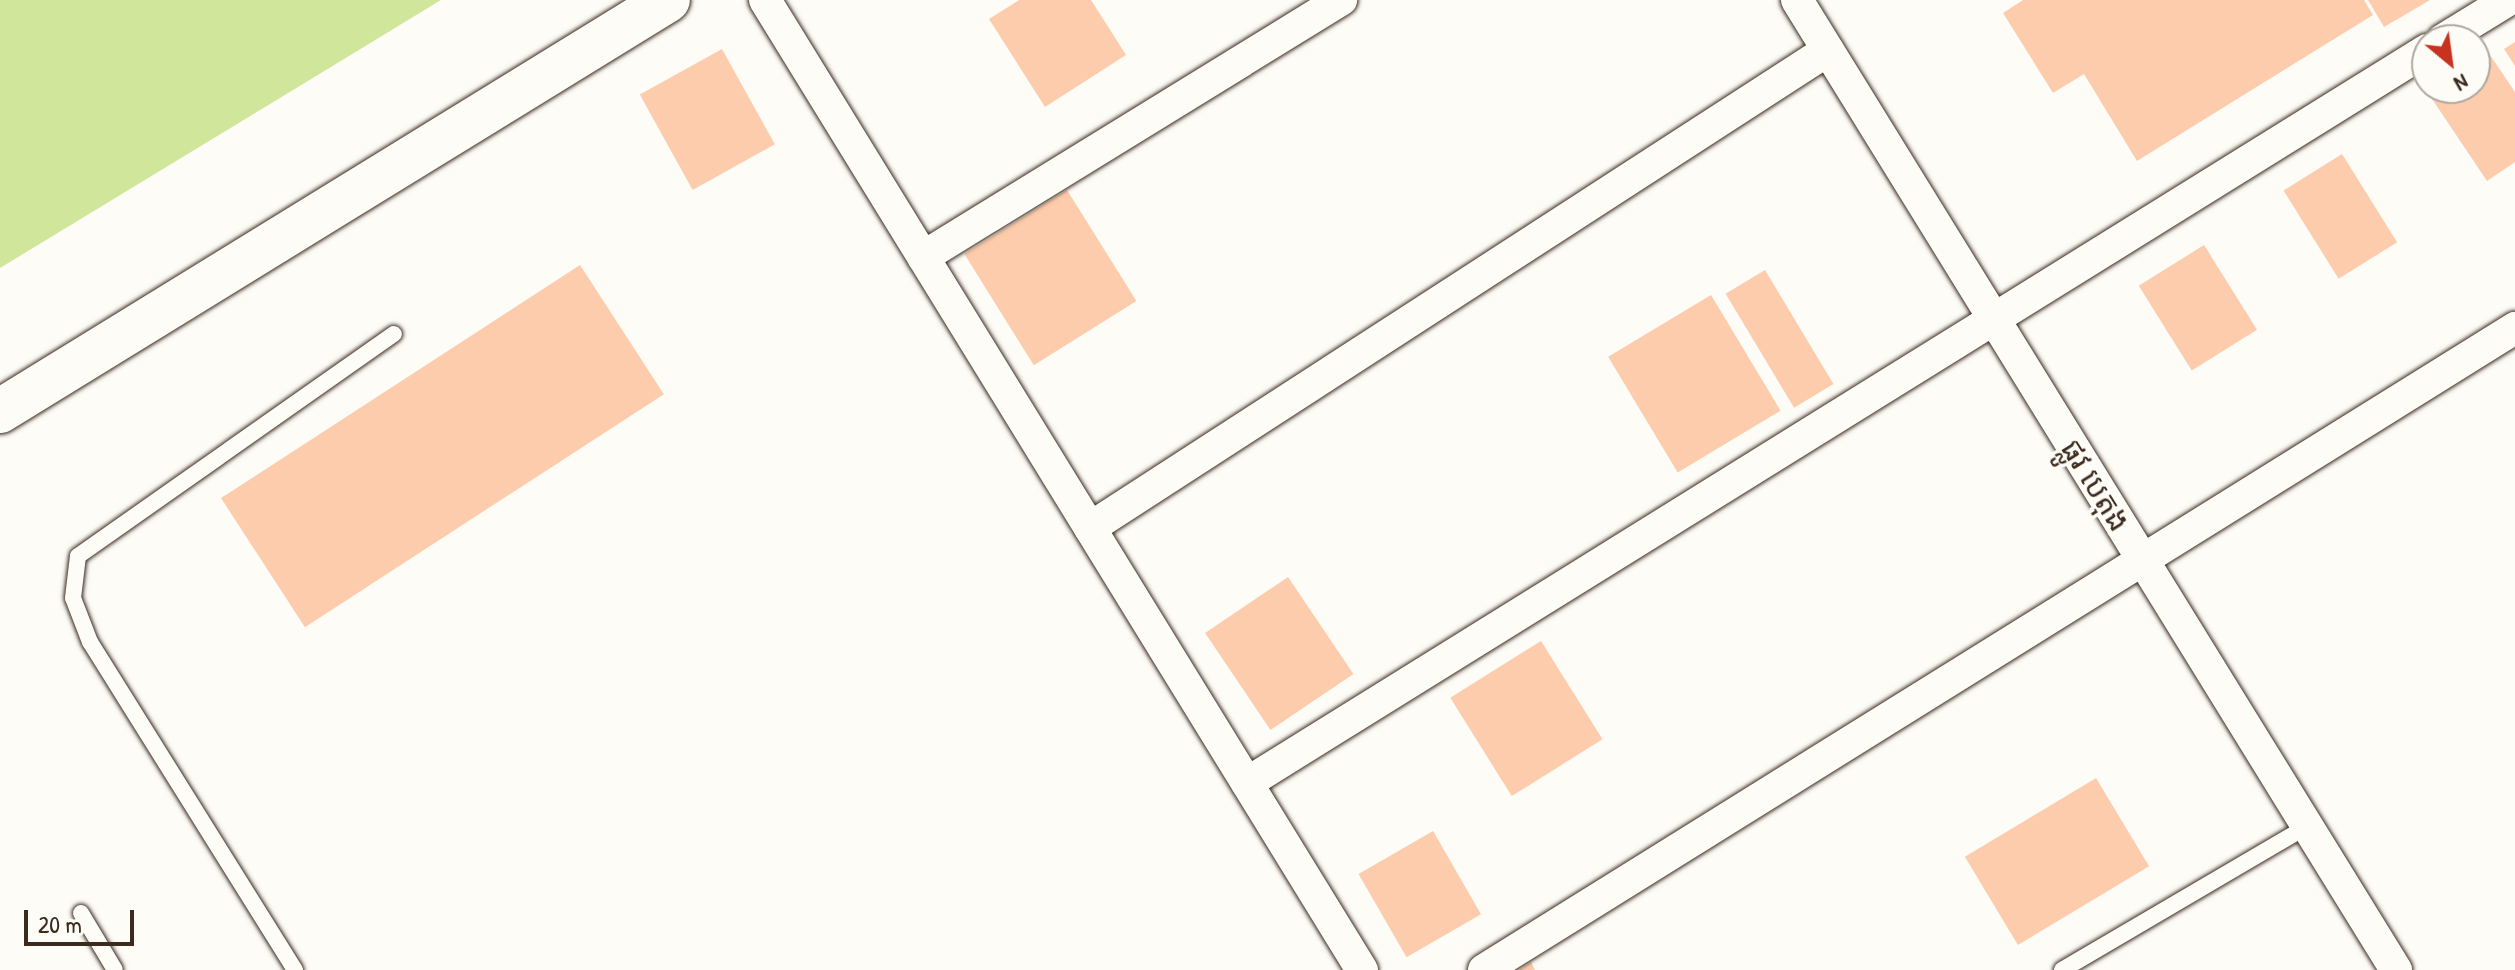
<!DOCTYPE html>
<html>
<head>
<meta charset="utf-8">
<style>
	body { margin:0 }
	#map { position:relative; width:2515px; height:970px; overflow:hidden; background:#fdfcf7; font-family:"Patrick Hand","Noto Sans Khmer",sans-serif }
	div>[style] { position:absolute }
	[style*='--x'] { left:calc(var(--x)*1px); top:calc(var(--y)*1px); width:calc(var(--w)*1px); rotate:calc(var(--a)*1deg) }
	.green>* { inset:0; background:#d0e69b }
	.building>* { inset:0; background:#fdccac; transform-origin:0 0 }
	.roads { filter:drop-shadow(0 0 2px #3b2a1e) drop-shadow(0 0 2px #3b2a1e) }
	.lane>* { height:16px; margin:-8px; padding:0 8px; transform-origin:8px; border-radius:8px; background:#fdfcf7 }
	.street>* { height:32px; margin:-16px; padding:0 16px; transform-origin:16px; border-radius:16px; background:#fdfcf7 }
	.secondary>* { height:44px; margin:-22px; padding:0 22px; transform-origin:22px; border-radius:22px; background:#fdfcf7 }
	span { translate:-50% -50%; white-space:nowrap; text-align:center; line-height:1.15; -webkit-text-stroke:7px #fdfcf7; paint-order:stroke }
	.street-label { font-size:30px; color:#3b2a1e }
	.north { position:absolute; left:2411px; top:24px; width:80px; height:80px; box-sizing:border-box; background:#fdfcf7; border:2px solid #afa8a0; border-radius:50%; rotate:151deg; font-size:22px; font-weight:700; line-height:32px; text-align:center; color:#3b2a1e }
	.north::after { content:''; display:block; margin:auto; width:28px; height:36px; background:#c8321e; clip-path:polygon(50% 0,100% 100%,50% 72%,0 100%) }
	.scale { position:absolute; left:24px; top:910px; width:110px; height:36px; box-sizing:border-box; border:4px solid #3b2a1e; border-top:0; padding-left:10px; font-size:24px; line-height:28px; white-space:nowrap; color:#3b2a1e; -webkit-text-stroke:6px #fdfcf7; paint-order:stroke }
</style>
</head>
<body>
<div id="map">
	<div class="green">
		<i style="clip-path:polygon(0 0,441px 0,0 268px)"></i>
	</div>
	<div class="building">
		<i style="clip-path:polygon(1019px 0,1091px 0,1126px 55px,1045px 107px,989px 19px)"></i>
		<i style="clip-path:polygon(2023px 0,2364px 0,2373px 15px,2137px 161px,2084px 74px,2053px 93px,2003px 13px)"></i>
		<i style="clip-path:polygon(2368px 0,2430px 0,2384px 27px)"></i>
		<i style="clip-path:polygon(2515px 42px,2515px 66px,2504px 49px)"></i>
		<i style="left:722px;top:49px;width:109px;height:94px;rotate:61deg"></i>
		<i style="clip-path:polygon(2486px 49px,2515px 92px,2515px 162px,2487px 181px,2426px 90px,2475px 88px,2475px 57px)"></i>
		<i style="left:2342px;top:154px;width:104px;height:69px;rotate:58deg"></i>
		<i style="left:1067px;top:190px;width:131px;height:121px;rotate:58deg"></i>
		<i style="left:2204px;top:245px;width:100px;height:77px;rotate:58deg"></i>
		<i style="left:580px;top:265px;width:154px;height:428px;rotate:57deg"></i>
		<i style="left:1765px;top:270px;width:133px;height:46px;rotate:59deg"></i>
		<i style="left:1711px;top:295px;width:135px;height:120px;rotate:59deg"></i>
		<i style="left:1288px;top:577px;width:117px;height:100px;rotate:56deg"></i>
		<i style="left:1541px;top:641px;width:116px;height:107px;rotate:58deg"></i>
		<i style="left:2096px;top:778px;width:103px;height:153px;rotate:59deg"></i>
		<i style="left:1433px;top:831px;width:96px;height:86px;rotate:60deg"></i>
		<i style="clip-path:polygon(1531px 962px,1535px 970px,1519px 970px)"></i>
	</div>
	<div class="roads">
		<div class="lane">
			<i style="--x:81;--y:913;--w:66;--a:59.2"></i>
			<i style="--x:295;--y:970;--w:387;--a:-122"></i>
			<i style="--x:90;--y:642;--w:47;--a:-111.1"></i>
			<i style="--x:73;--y:598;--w:42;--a:-83.2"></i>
			<i style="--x:78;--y:556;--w:386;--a:-35.1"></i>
			<i style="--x:2062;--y:970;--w:284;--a:-30.4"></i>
		</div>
		<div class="street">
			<i style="--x:765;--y:0;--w:1139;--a:58.39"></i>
			<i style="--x:1797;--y:0;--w:1140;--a:58.3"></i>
			<i style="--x:2443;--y:40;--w:76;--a:-31.6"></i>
			<i style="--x:923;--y:257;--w:491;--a:-31.6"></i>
			<i style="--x:1090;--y:528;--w:879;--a:-32.93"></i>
			<i style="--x:1247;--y:783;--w:1389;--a:-31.85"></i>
			<i style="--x:1484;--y:970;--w:1215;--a:-31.91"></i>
		</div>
		<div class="secondary">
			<i style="--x:0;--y:411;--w:784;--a:-31.6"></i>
		</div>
	</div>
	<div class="street-label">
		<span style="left:2096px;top:485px;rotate:58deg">ផ្លូវ បេតុង</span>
	</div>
	<div class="north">N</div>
	<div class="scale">20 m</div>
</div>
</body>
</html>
